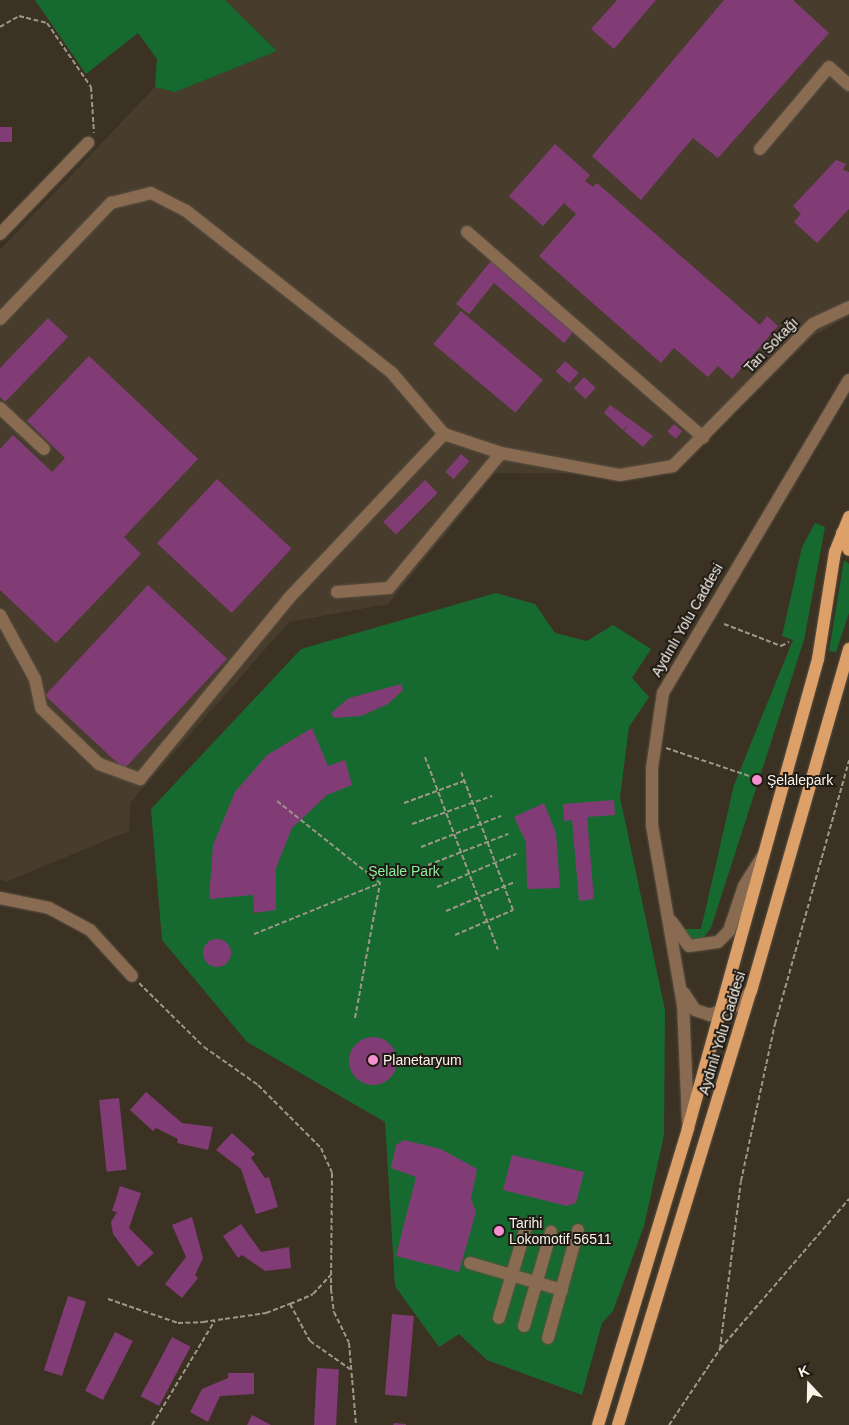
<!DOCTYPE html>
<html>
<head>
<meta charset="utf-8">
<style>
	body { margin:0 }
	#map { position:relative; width:849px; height:1425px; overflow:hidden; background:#3c3223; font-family:Arial,sans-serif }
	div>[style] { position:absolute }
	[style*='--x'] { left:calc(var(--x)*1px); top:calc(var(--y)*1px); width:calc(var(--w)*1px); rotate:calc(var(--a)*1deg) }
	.industrial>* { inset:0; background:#483d2d }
	.green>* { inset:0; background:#176a2f }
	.building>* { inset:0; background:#813c76; transform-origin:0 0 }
	.round { border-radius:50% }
	.path>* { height:2px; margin-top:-1px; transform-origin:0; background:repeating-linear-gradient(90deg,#9e968a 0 5px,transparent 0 7.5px) }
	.roads { filter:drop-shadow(0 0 1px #5b5143) drop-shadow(0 0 1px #5b5143) }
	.minor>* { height:12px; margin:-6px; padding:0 6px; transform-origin:6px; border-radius:6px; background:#896b51 }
	.major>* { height:12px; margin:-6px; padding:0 6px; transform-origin:6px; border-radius:6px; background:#dea069 }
	.dots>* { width:14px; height:14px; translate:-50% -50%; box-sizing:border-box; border:2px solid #1f1a14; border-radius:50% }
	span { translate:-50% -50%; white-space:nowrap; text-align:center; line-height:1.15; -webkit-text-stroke:4px #1f1a14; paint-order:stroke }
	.street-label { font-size:14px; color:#fbf4eb }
	.poi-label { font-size:14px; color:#fbf4eb }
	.left { translate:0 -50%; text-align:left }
	.park-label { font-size:14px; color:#8bf29e }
	.north { position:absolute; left:784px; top:1360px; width:50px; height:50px; -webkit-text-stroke:4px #1f1a14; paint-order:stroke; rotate:339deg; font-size:14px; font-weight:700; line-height:20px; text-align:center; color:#fbf4eb }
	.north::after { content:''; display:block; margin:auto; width:18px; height:22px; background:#fbf4eb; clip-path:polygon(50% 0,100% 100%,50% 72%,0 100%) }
</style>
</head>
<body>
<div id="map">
	<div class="industrial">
		<i style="clip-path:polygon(225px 0,849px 0,849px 316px,813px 336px,674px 474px,495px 473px,388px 604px,289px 622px,130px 803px,129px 831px,5px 882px,0 879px,0 250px,155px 87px,175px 92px,277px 51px)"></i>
	</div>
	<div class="green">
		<i style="clip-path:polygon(35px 0,225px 0,277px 51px,175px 92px,155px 87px,157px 59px,138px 33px,86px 74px)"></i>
		<i style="clip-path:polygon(815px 523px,825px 527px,804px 640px,711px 928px,703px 938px,693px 939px,679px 929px,701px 929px,734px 785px,793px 640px,782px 636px,802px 547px)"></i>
		<i style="clip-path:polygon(844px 560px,849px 564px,849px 613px,836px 652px,829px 651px)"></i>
		<i style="clip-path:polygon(496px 593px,535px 604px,555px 633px,587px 641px,613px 625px,651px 649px,632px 678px,649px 697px,629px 727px,620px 797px,665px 1010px,664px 1135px,644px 1226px,613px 1311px,602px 1323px,582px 1395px,487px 1360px,459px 1334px,439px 1347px,395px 1286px,385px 1122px,247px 1042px,162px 940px,151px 809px,301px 649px)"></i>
	</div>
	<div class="building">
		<i style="clip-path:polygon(617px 0,656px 0,614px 49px,591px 29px)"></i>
		<i style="clip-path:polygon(724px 0,793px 0,829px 33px,718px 158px,693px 138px,641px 200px,592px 156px)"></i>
		<i style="left:0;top:127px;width:12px;height:15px"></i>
		<i style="clip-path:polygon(555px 144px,590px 175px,585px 181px,593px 187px,597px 183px,760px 325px,767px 316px,778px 326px,732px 379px,718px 366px,708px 377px,674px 348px,661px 363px,539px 256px,576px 214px,564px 203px,543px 226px,509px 196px)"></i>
		<i style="clip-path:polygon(836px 160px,846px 164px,843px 170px,849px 172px,849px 209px,817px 243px,794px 222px,801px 214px,793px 206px)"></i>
		<i style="clip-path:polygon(491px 261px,574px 331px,564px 343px,494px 283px,469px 314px,456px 304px)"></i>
		<i style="left:461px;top:311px;width:107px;height:43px;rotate:40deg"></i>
		<i style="clip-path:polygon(48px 318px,68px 337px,5px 402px,0 397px,0 368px)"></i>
		<i style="clip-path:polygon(89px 356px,198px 459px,124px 537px,141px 554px,56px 643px,0 590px,0 449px,13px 435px,52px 472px,65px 458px,27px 421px)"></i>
		<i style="left:565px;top:361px;width:18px;height:14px;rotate:41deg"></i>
		<i style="left:584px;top:377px;width:16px;height:15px;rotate:43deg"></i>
		<i style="clip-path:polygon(610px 405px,653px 436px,643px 447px,624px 431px,628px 425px,623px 430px,604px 413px)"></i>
		<i style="left:674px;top:424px;width:11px;height:10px;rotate:41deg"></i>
		<i style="left:461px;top:454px;width:11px;height:24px;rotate:41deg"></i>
		<i style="left:217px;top:479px;width:102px;height:88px;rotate:43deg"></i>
		<i style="left:425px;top:480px;width:18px;height:59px;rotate:45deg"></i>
		<i style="left:148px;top:585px;width:108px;height:151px;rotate:43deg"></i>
		<i style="clip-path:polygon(401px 684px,403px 690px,388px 704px,361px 716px,334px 718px,331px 713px,349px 698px)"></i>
		<i style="clip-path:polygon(312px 728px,328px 766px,345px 760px,352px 785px,327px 795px,292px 828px,276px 868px,276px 910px,254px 913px,253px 895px,209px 899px,213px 845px,235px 792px,267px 755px)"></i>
		<i style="clip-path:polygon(614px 800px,615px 815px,587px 817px,594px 899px,579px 901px,572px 820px,564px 821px,563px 804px)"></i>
		<i style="clip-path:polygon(544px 803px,556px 833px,560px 888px,527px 889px,526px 842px,514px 817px)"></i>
		<i class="round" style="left:203px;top:939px;width:28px;height:28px"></i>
		<i class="round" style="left:349px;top:1037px;width:48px;height:48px"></i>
		<i style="clip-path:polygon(146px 1092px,182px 1123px,213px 1127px,208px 1150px,177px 1143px,178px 1139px,156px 1128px,153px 1131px,130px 1110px)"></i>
		<i style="left:119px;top:1098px;width:72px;height:20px;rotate:84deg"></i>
		<i style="clip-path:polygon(232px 1133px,255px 1154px,251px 1158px,265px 1178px,269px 1177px,278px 1207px,256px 1214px,241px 1169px,216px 1150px)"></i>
		<i style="clip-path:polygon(404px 1140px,441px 1149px,477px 1169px,471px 1199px,476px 1212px,459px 1272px,396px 1256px,416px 1177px,391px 1168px,396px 1145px)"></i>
		<i style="clip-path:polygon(512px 1155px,584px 1172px,576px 1203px,567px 1206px,503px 1190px)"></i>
		<i style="clip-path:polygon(120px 1186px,141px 1193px,129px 1228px,154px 1253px,138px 1267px,113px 1234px,111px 1222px,117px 1212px,112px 1211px)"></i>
		<i style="clip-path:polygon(192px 1217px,203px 1258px,195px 1275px,198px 1278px,182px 1298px,165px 1284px,186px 1257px,172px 1225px)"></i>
		<i style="clip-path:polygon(241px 1224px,261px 1252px,289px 1247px,291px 1268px,265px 1271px,242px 1255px,238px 1258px,223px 1236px)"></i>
		<i style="left:68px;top:1296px;width:19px;height:78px;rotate:18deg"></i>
		<i style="left:392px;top:1314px;width:22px;height:81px;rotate:5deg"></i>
		<i style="left:115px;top:1332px;width:20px;height:66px;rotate:27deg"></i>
		<i style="left:172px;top:1337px;width:21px;height:67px;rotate:28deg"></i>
		<i style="left:317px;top:1368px;width:22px;height:57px;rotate:3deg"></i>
		<i style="clip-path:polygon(228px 1373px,254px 1373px,254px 1394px,220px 1396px,208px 1422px,190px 1412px,202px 1389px,228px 1378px)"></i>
		<i style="clip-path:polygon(252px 1415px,271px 1425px,247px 1425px)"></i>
		<i style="clip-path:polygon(394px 1423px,406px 1424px,406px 1425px,393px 1425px)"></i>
	</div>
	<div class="path">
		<i style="--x:0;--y:27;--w:22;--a:-30"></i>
		<i style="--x:19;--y:16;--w:29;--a:14"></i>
		<i style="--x:47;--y:23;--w:78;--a:55.5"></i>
		<i style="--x:91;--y:87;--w:46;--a:86.3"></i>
		<i style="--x:724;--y:624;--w:61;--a:21.1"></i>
		<i style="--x:781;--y:646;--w:9;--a:-27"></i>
		<i style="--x:666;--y:748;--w:110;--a:18.6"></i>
		<i style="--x:425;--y:757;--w:206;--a:69.3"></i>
		<i style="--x:277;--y:801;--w:132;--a:38.5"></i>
		<i style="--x:404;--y:803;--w:64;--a:-20.1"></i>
		<i style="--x:412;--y:824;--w:85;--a:-19.3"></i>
		<i style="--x:421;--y:847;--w:86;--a:-21.2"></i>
		<i style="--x:428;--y:865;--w:86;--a:-21.2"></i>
		<i style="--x:437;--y:887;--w:86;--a:-22.7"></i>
		<i style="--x:446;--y:911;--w:75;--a:-22.8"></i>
		<i style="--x:254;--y:934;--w:136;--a:-22"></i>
		<i style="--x:455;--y:935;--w:63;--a:-23.3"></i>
		<i style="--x:513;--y:910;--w:147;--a:-110.6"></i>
		<i style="--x:139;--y:983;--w:91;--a:44.6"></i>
		<i style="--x:204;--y:1047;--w:66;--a:35.1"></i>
		<i style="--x:258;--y:1085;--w:89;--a:45"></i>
		<i style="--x:321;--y:1148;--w:27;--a:66"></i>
		<i style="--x:332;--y:1173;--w:116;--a:90.5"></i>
		<i style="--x:331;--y:1289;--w:23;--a:83"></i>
		<i style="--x:334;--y:1312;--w:34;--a:64"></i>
		<i style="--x:349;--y:1343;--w:82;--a:85.1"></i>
		<i style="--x:355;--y:1018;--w:137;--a:-79.5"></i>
		<i style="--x:108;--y:1299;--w:74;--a:18.9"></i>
		<i style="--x:178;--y:1323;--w:25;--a:-2"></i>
		<i style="--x:203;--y:1322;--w:64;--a:-8.1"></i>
		<i style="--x:266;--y:1313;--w:26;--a:-21"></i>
		<i style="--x:290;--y:1304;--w:25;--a:-23"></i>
		<i style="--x:313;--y:1294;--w:26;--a:-47"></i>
		<i style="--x:290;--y:1304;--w:42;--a:61.6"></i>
		<i style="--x:310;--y:1341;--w:49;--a:35"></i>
		<i style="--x:720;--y:1349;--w:169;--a:-82.9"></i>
		<i style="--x:741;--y:1181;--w:161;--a:-77.8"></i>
		<i style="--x:775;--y:1024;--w:274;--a:-74.3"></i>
		<i style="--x:152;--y:1425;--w:122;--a:-59"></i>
		<i style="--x:669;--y:1425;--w:92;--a:-56.1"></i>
		<i style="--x:720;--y:1349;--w:198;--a:-49.3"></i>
	</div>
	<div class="roads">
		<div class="minor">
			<i style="--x:760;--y:149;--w:107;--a:-49.9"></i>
			<i style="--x:829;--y:67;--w:27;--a:42"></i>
			<i style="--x:467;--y:232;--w:313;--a:41"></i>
			<i style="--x:0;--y:234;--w:127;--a:-46"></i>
			<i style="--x:0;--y:319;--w:161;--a:-46.3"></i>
			<i style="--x:111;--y:203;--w:41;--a:-14"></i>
			<i style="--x:151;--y:193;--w:38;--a:27"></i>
			<i style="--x:185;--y:210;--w:263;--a:38.2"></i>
			<i style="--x:392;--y:373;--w:80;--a:49.6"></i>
			<i style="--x:444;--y:434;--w:60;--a:18.4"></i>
			<i style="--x:0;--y:408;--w:60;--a:43"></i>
			<i style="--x:337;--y:592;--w:52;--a:-4.4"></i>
			<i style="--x:389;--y:588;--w:175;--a:-50.3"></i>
			<i style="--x:501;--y:453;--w:121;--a:10.5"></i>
			<i style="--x:620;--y:475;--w:54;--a:-9.6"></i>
			<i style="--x:673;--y:466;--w:199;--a:-45.4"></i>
			<i style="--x:813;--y:324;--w:40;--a:-25"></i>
			<i style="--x:0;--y:615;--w:73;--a:61.3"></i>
			<i style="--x:35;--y:679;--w:30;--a:78"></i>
			<i style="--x:41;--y:708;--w:81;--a:44"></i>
			<i style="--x:99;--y:764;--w:44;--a:20.1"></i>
			<i style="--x:140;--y:779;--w:234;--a:-50.5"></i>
			<i style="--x:289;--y:598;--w:226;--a:-46.6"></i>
			<i style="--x:0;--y:898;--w:50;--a:11.5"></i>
			<i style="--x:49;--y:908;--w:47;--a:28.2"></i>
			<i style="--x:90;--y:930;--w:62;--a:47.6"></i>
			<i style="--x:672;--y:922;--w:29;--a:55"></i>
			<i style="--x:689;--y:946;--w:29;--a:-8"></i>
			<i style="--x:718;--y:942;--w:16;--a:-45"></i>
			<i style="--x:729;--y:931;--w:47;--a:-71.6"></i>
			<i style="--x:744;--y:886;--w:34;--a:-58"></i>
			<i style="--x:684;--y:993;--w:20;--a:57"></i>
			<i style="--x:695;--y:1010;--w:16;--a:18"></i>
			<i style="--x:710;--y:1015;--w:30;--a:-20"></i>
			<i style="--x:738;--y:1005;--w:19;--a:-47"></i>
			<i style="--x:688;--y:1122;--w:117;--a:-92.4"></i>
			<i style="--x:683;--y:1005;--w:183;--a:-99.8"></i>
			<i style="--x:652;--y:825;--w:57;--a:-90"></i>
			<i style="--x:652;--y:768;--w:76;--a:-81.7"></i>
			<i style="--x:663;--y:693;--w:364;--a:-59.3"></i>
			<i style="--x:470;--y:1263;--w:96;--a:16.4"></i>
			<i style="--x:499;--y:1318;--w:98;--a:-73.4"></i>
			<i style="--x:524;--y:1326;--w:98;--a:-74"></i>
			<i style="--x:548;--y:1338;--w:112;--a:-74.5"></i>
		</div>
		<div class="major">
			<i style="--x:842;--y:533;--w:18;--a:68"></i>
			<i style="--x:598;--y:1425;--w:310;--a:-73.1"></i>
			<i style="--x:688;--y:1128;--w:487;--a:-74.5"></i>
			<i style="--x:818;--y:659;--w:108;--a:-81"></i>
			<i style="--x:835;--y:552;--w:38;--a:-68"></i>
			<i style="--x:618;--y:1425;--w:454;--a:-73"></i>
			<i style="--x:751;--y:991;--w:356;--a:-74"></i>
		</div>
	</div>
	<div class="dots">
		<i style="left:757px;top:780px;background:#f690cf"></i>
		<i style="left:373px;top:1060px;background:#f690cf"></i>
		<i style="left:499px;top:1231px;background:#f690cf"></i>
	</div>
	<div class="street-label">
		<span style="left:771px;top:345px;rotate:-46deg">Tan Sokağı</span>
		<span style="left:687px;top:620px;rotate:-60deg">Aydınlı Yolu Caddesi</span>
		<span style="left:722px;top:1033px;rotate:-73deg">Aydınlı Yolu Caddesi</span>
	</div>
	<div class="poi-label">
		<span class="left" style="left:767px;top:780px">Şelalepark</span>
		<span class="left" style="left:383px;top:1060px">Planetaryum</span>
		<span class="left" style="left:509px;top:1231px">Tarihi<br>Lokomotif 56511</span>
	</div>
	<div class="park-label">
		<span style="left:404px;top:871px">Şelale Park</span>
	</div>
	<div class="north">K</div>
</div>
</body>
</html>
